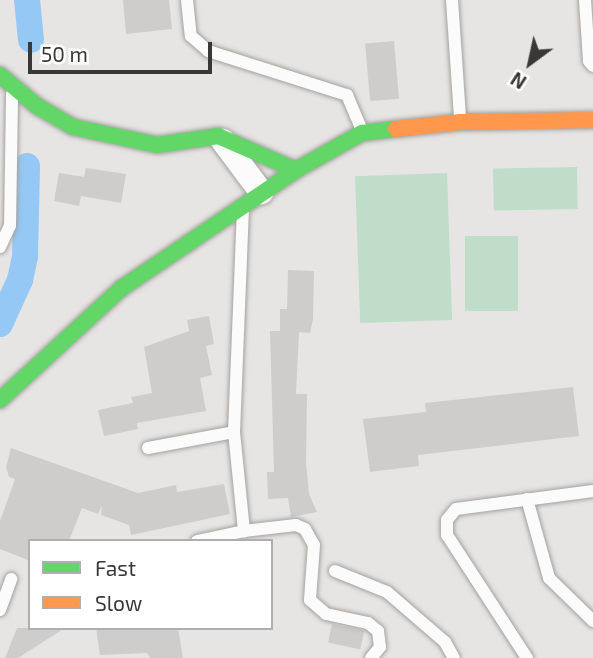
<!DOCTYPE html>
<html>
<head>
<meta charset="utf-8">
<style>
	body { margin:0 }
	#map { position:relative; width:593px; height:658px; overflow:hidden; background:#e7e5e3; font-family:"Exo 2",sans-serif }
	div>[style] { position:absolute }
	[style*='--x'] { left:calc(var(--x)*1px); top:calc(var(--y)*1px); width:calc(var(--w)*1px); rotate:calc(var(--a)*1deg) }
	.green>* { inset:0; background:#bfddc9; transform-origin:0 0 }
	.canal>* { height:26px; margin:-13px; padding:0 13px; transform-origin:13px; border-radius:13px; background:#95c8f4 }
	.building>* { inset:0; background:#cfcdcb; transform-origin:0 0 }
	.roads { filter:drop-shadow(0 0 2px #a3a2a0) drop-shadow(0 0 2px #a3a2a0) }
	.lane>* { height:12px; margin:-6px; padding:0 6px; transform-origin:6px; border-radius:6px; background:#fbfbfb }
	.street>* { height:24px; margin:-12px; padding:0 12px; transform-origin:12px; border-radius:12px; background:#fbfbfb }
	.fast>* { height:16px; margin:-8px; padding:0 8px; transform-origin:8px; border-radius:8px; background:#63d668 }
	.slow>* { height:16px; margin:-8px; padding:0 8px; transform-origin:8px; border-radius:8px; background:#ff974d }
	span { translate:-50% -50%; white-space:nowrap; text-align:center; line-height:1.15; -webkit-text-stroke:7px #fff; paint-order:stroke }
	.legend { position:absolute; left:28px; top:539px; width:245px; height:91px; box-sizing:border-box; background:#fff; border:2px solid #b0afaf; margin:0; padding:9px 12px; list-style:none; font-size:21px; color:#393836 }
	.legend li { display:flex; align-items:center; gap:14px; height:35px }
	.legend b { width:35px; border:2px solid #b0afaf }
	.north { position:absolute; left:495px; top:28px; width:70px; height:70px; -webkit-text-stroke:5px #fff; paint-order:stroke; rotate:213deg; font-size:19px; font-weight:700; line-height:28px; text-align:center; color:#393836 }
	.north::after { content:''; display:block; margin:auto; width:24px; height:32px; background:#393836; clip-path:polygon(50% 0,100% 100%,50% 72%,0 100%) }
	.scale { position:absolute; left:28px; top:42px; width:184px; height:32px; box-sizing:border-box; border:4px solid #393836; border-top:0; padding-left:9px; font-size:21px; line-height:24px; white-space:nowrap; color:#393836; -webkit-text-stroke:5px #fff; paint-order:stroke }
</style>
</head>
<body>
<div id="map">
	<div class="green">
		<i style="left:577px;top:167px;width:42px;height:84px;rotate:89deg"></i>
		<i style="left:447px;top:173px;width:147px;height:92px;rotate:88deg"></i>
		<i style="left:465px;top:236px;width:53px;height:75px"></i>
	</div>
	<div class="canal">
		<i style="--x:27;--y:0;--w:40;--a:84.3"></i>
		<i style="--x:0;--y:324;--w:48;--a:-65.6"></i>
		<i style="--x:20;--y:280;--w:25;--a:-78"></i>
		<i style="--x:25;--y:256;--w:90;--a:-88.7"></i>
	</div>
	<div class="building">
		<i style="clip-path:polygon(123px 0,169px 0,172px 29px,126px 34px)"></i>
		<i style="left:394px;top:41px;width:58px;height:29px;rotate:85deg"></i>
		<i style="clip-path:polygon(86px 168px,126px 174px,121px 203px,81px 196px,79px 206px,54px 201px,59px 173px,84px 177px)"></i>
		<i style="clip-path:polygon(288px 270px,314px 271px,313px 319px,310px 333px,299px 332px,296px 394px,307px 394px,306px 462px,309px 494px,317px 512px,291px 517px,288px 498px,268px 499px,267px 472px,274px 472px,270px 331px,280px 331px,280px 309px,287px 309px)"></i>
		<i style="clip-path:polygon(209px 316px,214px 344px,206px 346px,212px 375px,200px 378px,206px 411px,137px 423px,138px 429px,104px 436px,98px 410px,133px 403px,131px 397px,152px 393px,144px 347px,189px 331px,187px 320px)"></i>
		<i style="clip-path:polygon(573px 387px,579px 436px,418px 455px,419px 466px,370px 472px,363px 419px,426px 412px,425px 403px)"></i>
		<i style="clip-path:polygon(11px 448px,138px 493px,176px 485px,177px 492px,224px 484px,230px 514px,131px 535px,129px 525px,101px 515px,102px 505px,98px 514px,82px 508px,69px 541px,30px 541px,30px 561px,0 549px,0 521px,15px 479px,9px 477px,6px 467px)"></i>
		<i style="left:332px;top:624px;width:33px;height:19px;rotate:12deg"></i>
		<i style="clip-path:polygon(17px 628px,65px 628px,18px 658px,5px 658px)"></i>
		<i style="clip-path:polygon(96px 628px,178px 628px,183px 658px,150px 658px,147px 653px,100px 655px)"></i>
	</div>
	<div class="roads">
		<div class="lane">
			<i style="--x:187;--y:0;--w:36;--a:84"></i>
			<i style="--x:191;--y:36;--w:23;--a:41"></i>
			<i style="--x:208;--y:51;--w:146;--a:17.6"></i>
			<i style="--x:347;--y:95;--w:38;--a:67"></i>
			<i style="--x:452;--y:0;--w:118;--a:86.1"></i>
			<i style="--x:585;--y:0;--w:61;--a:86.2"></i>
			<i style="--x:589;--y:61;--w:6;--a:51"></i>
			<i style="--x:0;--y:247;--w:23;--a:-65"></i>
			<i style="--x:10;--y:226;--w:132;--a:-89.1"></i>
			<i style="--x:234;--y:432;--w:100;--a:84.2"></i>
			<i style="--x:148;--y:448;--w:87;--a:-10.5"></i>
			<i style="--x:234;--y:432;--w:220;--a:-87.7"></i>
			<i style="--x:527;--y:499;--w:82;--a:74.4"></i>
			<i style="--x:549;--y:578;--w:62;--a:44.3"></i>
			<i style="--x:197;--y:541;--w:48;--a:-12"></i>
			<i style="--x:244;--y:531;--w:52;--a:-6.6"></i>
			<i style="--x:296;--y:525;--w:10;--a:24"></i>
			<i style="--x:305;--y:529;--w:18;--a:61"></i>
			<i style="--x:314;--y:545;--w:55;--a:94.2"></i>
			<i style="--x:310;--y:600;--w:21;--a:41"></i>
			<i style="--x:326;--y:614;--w:43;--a:12.1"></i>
			<i style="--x:368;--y:623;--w:13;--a:39"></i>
			<i style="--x:378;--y:631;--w:16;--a:83"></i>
			<i style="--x:380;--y:647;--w:14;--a:129"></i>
			<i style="--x:335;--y:571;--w:56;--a:22"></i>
			<i style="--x:387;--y:592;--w:77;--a:40.8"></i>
			<i style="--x:445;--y:642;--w:18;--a:61"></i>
			<i style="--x:0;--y:610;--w:33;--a:-70"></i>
			<i style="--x:527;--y:658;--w:147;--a:-123"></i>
			<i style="--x:447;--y:535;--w:15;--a:-90"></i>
			<i style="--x:447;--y:520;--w:14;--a:-51"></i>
			<i style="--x:456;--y:509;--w:138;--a:-7.5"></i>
		</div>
		<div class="street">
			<i style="--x:223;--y:141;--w:64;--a:53.3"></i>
		</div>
		<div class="fast">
			<i style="--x:0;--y:75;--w:48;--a:40"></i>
			<i style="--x:37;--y:106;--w:42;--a:30.3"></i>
			<i style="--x:73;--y:127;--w:87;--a:12"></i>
			<i style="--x:158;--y:145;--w:61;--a:-8.5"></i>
			<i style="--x:218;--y:136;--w:85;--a:23.6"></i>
			<i style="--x:0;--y:400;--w:166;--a:-42.6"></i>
			<i style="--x:122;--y:288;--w:210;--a:-34.1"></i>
			<i style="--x:296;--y:170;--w:76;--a:-29.3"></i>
			<i style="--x:362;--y:133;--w:34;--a:-7"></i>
		</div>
		<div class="slow">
			<i style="--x:396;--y:129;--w:64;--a:-6.2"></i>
			<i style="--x:460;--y:122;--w:133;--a:-0.9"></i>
		</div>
	</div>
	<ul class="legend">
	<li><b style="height:9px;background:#63d668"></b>Fast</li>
	<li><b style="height:9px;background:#ff974d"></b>Slow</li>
	</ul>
	<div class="north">N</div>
	<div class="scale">50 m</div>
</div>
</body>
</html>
